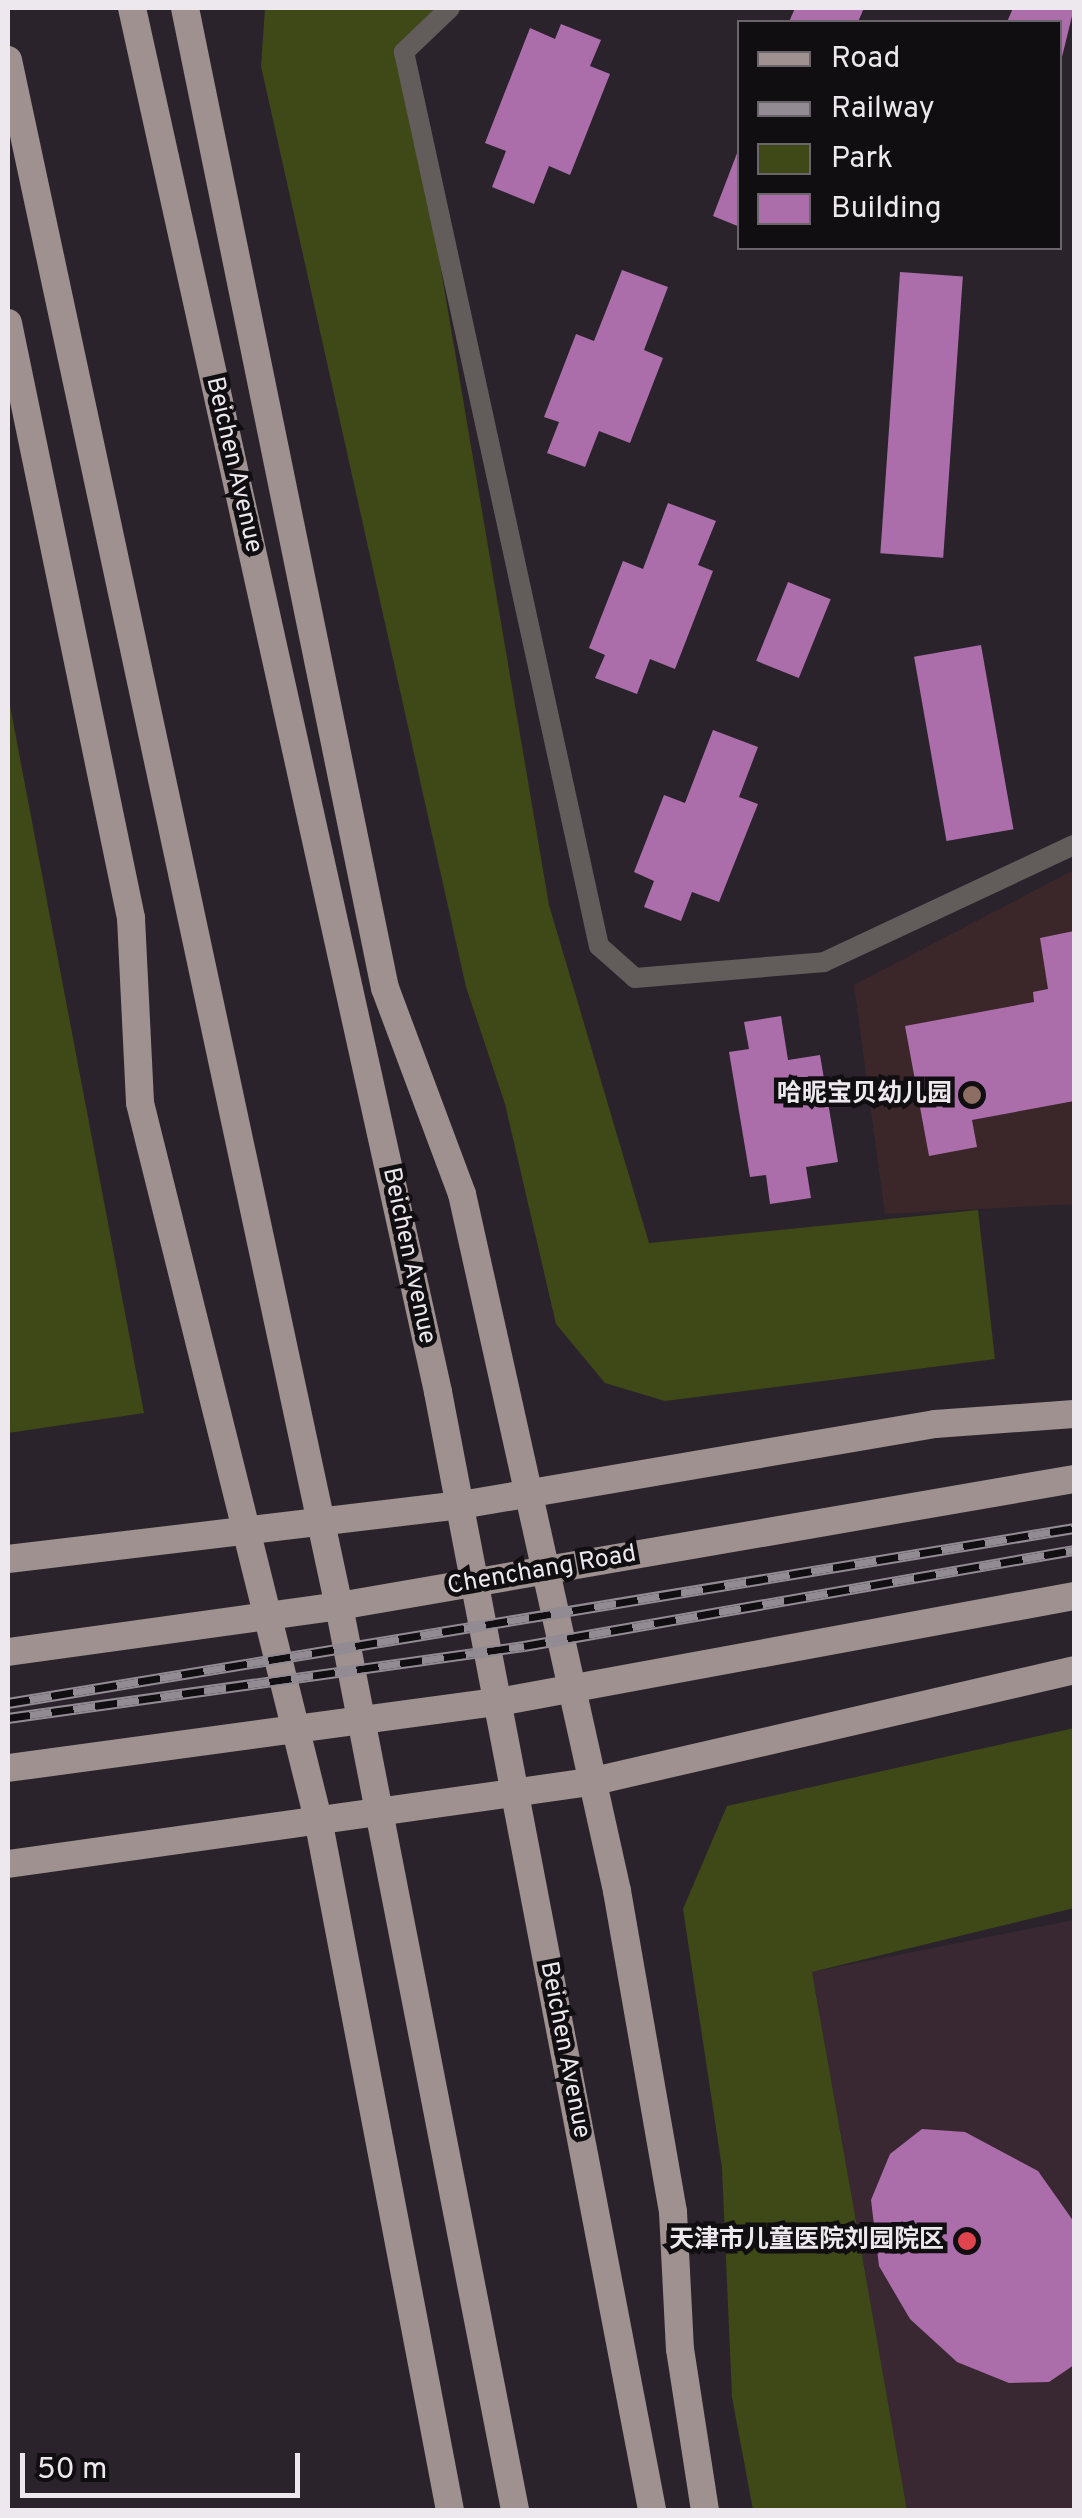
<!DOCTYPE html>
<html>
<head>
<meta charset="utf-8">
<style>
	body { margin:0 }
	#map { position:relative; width:1082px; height:2518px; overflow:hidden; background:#2b232c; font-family:Overpass,"Noto Sans SC",sans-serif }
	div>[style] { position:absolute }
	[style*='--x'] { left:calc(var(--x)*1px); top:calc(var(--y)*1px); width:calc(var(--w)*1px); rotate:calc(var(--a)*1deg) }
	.education>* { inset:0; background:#3b272a }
	.medical>* { inset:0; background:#392831 }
	.green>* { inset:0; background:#3f4817 }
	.building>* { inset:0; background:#ac6eab; transform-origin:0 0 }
	.service>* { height:20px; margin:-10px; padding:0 10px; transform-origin:10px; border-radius:10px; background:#625c5b }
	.primary>* { height:28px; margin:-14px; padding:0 14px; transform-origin:14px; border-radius:14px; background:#9e918f }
	.rail>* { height:11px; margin-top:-5.5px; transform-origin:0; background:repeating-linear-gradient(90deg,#110e12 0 22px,#928b93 0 44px); box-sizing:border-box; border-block:2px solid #928b93 }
	.dots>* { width:28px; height:28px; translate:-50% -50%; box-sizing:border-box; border:5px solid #110e12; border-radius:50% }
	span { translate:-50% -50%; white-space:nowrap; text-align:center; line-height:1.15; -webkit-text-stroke:9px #110e12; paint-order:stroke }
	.street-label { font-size:25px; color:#ede8ee }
	.poi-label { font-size:25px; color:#ede8ee; font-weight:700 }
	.right { translate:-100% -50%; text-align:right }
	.frame { position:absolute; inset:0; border:10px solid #ede8ee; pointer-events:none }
	.legend { position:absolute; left:737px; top:20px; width:325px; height:230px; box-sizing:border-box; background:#110e12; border:2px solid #69656a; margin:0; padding:12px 18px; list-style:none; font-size:30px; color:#ede8ee }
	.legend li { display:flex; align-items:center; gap:20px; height:50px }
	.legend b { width:50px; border:2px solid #69656a }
	.scale { position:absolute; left:20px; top:2453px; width:280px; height:45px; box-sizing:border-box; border:5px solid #ede8ee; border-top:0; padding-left:12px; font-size:30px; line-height:35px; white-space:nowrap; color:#ede8ee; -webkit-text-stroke:8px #110e12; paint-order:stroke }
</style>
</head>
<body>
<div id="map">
	<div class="education">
		<i style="clip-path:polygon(1074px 870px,1074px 1204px,885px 1214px,854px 985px)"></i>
	</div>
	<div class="medical">
		<i style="clip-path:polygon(1074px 1920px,1074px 2510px,907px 2510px,812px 1972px)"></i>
	</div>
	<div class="green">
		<i style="clip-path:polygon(265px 8px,450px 8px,404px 52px,549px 905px,649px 1243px,978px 1210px,995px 1359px,665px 1401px,605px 1383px,556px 1324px,505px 1104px,466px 987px,261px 66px)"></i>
		<i style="clip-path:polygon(8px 695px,144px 1413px,8px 1433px)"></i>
		<i style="clip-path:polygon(1074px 1728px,1074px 1908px,812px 1972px,907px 2510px,753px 2510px,732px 2397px,722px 2168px,683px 1909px,727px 1806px)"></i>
	</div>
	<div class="building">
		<i style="clip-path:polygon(795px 8px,864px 8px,858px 22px,789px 22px)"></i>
		<i style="clip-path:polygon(1013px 8px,1074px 8px,1060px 65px,1060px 22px,1007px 22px)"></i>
		<i style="clip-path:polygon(561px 24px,601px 40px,590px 66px,610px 74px,570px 175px,549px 166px,534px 204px,492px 187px,506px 151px,485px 143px,530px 28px,555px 39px)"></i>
		<i style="clip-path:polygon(739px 148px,740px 148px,740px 227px,713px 216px)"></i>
		<i style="clip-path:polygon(622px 270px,668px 287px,644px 350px,663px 358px,630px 443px,599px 431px,585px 467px,547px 453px,559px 422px,544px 417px,576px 334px,594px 341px)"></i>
		<i style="left:900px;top:272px;width:63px;height:282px;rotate:4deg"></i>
		<i style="clip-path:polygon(668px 503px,716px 521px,698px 565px,713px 571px,675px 669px,650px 659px,637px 694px,595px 678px,605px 655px,589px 648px,623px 561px,643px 569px)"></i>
		<i style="left:788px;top:582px;width:46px;height:85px;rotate:22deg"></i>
		<i style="left:981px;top:645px;width:187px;height:68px;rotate:80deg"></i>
		<i style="clip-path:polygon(713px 730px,758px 747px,739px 797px,758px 804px,719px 902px,692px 892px,681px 921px,644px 907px,654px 881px,634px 872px,664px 795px,685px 803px)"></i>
		<i style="clip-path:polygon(1074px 931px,1074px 1101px,972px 1120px,977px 1147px,929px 1156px,905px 1026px,1034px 1002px,1033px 992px,1048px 989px,1040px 938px)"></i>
		<i style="clip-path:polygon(781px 1016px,788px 1060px,820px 1055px,838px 1162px,806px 1167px,811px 1198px,770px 1204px,766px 1175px,750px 1177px,729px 1052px,749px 1049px,744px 1022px)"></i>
		<i style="clip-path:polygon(922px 2129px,965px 2132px,1038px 2171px,1074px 2222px,1074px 2365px,1049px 2382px,1009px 2383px,957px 2362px,910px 2319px,879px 2266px,871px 2200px,890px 2154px)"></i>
	</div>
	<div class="service">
		<i style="--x:450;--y:8;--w:64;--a:136.3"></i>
		<i style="--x:404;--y:52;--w:915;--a:77.7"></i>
		<i style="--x:599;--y:946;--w:48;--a:41.6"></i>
		<i style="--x:635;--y:978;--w:190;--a:-4.8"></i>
		<i style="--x:824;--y:962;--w:276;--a:-25.1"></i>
	</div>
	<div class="primary">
		<i style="--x:132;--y:8;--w:1417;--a:77.53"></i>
		<i style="--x:438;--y:1392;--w:1138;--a:79.16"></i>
		<i style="--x:185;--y:8;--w:1000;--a:78.47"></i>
		<i style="--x:385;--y:988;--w:220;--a:69.5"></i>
		<i style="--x:462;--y:1194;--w:714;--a:77.46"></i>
		<i style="--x:617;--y:1891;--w:326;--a:80.1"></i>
		<i style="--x:673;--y:2212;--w:137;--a:87.1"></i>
		<i style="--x:680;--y:2349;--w:163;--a:81.2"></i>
		<i style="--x:8;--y:60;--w:1581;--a:77.92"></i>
		<i style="--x:339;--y:1606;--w:921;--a:78.98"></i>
		<i style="--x:8;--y:323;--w:608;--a:78.32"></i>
		<i style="--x:131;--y:918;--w:185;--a:87.2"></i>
		<i style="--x:140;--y:1103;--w:738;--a:76.04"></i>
		<i style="--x:318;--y:1819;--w:703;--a:79.19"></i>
		<i style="--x:8;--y:1559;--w:456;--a:-6.8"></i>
		<i style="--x:461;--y:1505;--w:481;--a:-9.7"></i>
		<i style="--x:935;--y:1424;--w:139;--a:-4.1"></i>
		<i style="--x:8;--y:1652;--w:334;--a:-7.9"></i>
		<i style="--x:339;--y:1606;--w:746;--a:-9.8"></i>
		<i style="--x:8;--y:1768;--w:495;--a:-7.7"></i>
		<i style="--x:499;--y:1702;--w:585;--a:-10.45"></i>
		<i style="--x:8;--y:1864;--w:588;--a:-8.02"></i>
		<i style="--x:590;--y:1782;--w:497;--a:-13"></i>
	</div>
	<div class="rail">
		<i style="--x:8;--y:1703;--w:1080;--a:-9.32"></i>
		<i style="--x:8;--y:1718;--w:521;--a:-7.94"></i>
		<i style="--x:524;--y:1646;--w:558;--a:-9.9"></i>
	</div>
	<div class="dots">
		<i style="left:972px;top:1095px;background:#8d6e63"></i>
		<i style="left:967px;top:2241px;background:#e0444e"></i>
	</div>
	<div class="street-label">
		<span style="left:233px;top:465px;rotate:77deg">Beichen Avenue</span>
		<span style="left:408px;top:1256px;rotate:78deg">Beichen Avenue</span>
		<span style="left:542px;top:1571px;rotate:-10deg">Chenchang Road</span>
		<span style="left:564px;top:2050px;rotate:79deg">Beichen Avenue</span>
	</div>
	<div class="poi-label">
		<span class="right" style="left:952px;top:1095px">哈昵宝贝幼儿园</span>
		<span class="right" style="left:944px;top:2241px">天津市儿童医院刘园院区</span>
	</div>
	<div class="frame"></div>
	<ul class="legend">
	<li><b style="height:12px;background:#9e918f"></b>Road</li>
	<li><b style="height:12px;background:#928b93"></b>Railway</li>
	<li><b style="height:28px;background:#3f4817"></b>Park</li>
	<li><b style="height:28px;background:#ac6eab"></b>Building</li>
	</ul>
	<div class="scale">50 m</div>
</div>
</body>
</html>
